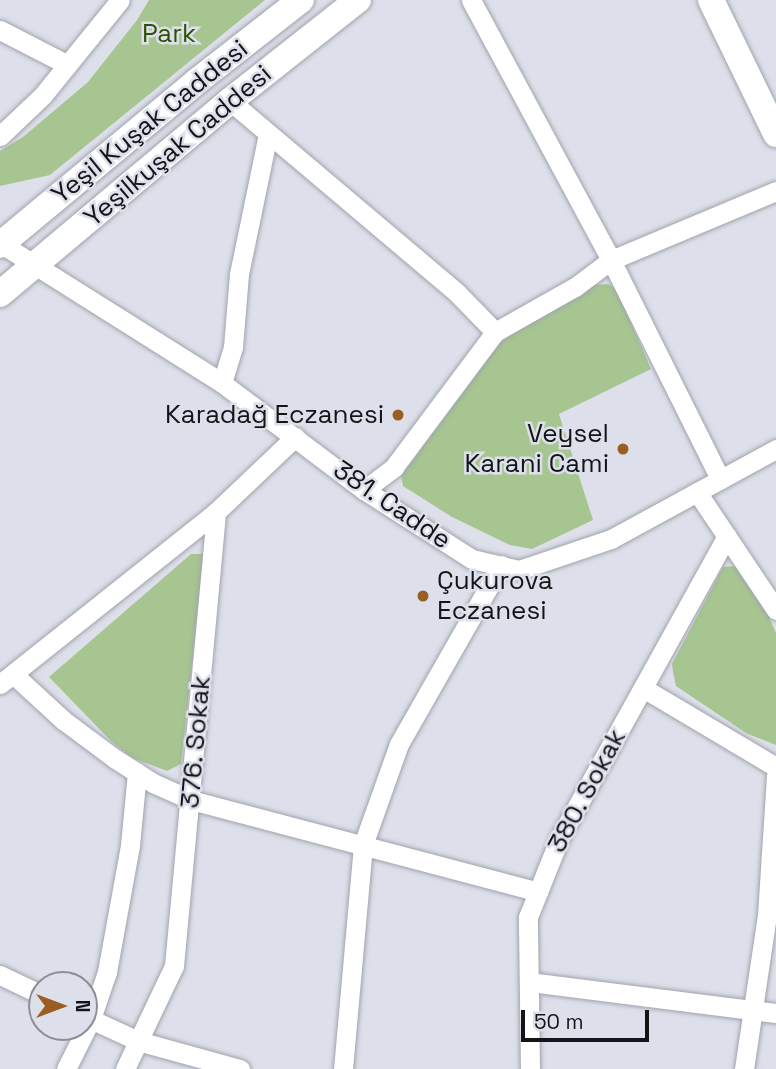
<!DOCTYPE html>
<html>
<head>
<meta charset="utf-8">
<style>
	body { margin:0 }
	#map { position:relative; width:776px; height:1069px; overflow:hidden; background:#dde0ea; font-family:"Space Grotesk",sans-serif }
	div>[style] { position:absolute }
	[style*='--x'] { left:calc(var(--x)*1px); top:calc(var(--y)*1px); width:calc(var(--w)*1px); rotate:calc(var(--a)*1deg) }
	.green>* { inset:0; background:#a6c591 }
	.roads { filter:drop-shadow(0 0 2px #a0a3ad) drop-shadow(0 0 2px #a0a3ad) }
	.minor>* { height:19px; margin:-9.5px; padding:0 9.5px; transform-origin:9.5px; border-radius:9.5px; background:#fff }
	.secondary>* { height:26px; margin:-13px; padding:0 13px; transform-origin:13px; border-radius:13px; background:#fff }
	.dots>* { width:19px; height:19px; translate:-50% -50%; box-sizing:border-box; border:4px solid #dde0ea; border-radius:50% }
	span { translate:-50% -50%; white-space:nowrap; text-align:center; line-height:1.15; -webkit-text-stroke:5px #dde0ea; paint-order:stroke }
	.park-label { font-size:26px; color:#2d5204 }
	.street-label { font-size:26px; color:#121417 }
	.poi-label { font-size:26px; color:#121417 }
	.right { translate:-100% -50%; text-align:right }
	.left { translate:0 -50%; text-align:left }
	.north { position:absolute; left:28px; top:971px; width:70px; height:70px; box-sizing:border-box; background:#dde0ea; border:2px solid #8c8e96; border-radius:50%; rotate:90deg; font-size:19px; font-weight:700; line-height:28px; text-align:center; color:#121417 }
	.north::after { content:''; display:block; margin:auto; width:24px; height:32px; background:#9b5e22; clip-path:polygon(50% 0,100% 100%,50% 72%,0 100%) }
	.scale { position:absolute; left:521px; top:1010px; width:128px; height:32px; box-sizing:border-box; border:4px solid #121417; border-top:0; padding-left:9px; font-size:21px; line-height:24px; white-space:nowrap; color:#121417; -webkit-text-stroke:5px #dde0ea; paint-order:stroke }
</style>
</head>
<body>
<div id="map">
	<div class="green">
		<i style="clip-path:polygon(149px 0,265px 0,50px 175px,0 186px,0 151px,23px 137px,88px 82px,137px 20px)"></i>
		<i style="clip-path:polygon(608px 284px,616px 288px,651px 369px,559px 414px,593px 520px,532px 549px,510px 545px,452px 517px,403px 486px,401px 476px,499px 343px,594px 285px)"></i>
		<i style="clip-path:polygon(191px 554px,203px 554px,202px 574px,181px 764px,167px 771px,133px 758px,112px 742px,49px 677px)"></i>
		<i style="clip-path:polygon(737px 566px,759px 594px,776px 633px,776px 745px,746px 733px,676px 686px,673px 672px,672px 664px,723px 567px)"></i>
	</div>
	<div class="roads">
		<div class="minor">
			<i style="--x:471;--y:0;--w:295;--a:61.7"></i>
			<i style="--x:611;--y:260;--w:245;--a:63.5"></i>
			<i style="--x:0;--y:30;--w:76;--a:27.2"></i>
			<i style="--x:230;--y:101;--w:297;--a:40.2"></i>
			<i style="--x:457;--y:293;--w:54;--a:45.7"></i>
			<i style="--x:0;--y:136;--w:59;--a:-43.6"></i>
			<i style="--x:43;--y:95;--w:122;--a:-51"></i>
			<i style="--x:0;--y:243;--w:262;--a:32.2"></i>
			<i style="--x:222;--y:383;--w:178;--a:37"></i>
			<i style="--x:364;--y:490;--w:128;--a:32.6"></i>
			<i style="--x:472;--y:559;--w:48;--a:13.2"></i>
			<i style="--x:519;--y:570;--w:97;--a:-18.6"></i>
			<i style="--x:611;--y:539;--w:188;--a:-28.6"></i>
			<i style="--x:222;--y:383;--w:38;--a:-73"></i>
			<i style="--x:233;--y:347;--w:73;--a:-85.3"></i>
			<i style="--x:239;--y:274;--w:143;--a:-78.3"></i>
			<i style="--x:364;--y:490;--w:38;--a:-37"></i>
			<i style="--x:394;--y:467;--w:169;--a:-53.2"></i>
			<i style="--x:495;--y:332;--w:92;--a:-29.4"></i>
			<i style="--x:575;--y:287;--w:45;--a:-36.9"></i>
			<i style="--x:611;--y:260;--w:179;--a:-22.7"></i>
			<i style="--x:697;--y:492;--w:142;--a:56.2"></i>
			<i style="--x:13;--y:674;--w:68;--a:42.6"></i>
			<i style="--x:63;--y:720;--w:64;--a:36.7"></i>
			<i style="--x:114;--y:758;--w:46;--a:32.7"></i>
			<i style="--x:153;--y:783;--w:42;--a:24.1"></i>
			<i style="--x:191;--y:800;--w:359;--a:14.8"></i>
			<i style="--x:0;--y:684;--w:276;--a:-38.5"></i>
			<i style="--x:643;--y:688;--w:155;--a:30.7"></i>
			<i style="--x:0;--y:975;--w:47;--a:25.5"></i>
			<i style="--x:530;--y:982;--w:248;--a:7.2"></i>
			<i style="--x:84;--y:1016;--w:60;--a:24.8"></i>
			<i style="--x:138;--y:1041;--w:106;--a:15.4"></i>
			<i style="--x:66;--y:1069;--w:56;--a:-63.4"></i>
			<i style="--x:91;--y:1019;--w:50;--a:-71.2"></i>
			<i style="--x:107;--y:972;--w:129;--a:-79.7"></i>
			<i style="--x:130;--y:845;--w:73;--a:-84.5"></i>
			<i style="--x:125;--y:1069;--w:114;--a:-64.6"></i>
			<i style="--x:174;--y:966;--w:456;--a:-84.7"></i>
			<i style="--x:216;--y:512;--w:109;--a:-43.5"></i>
			<i style="--x:343;--y:1069;--w:225;--a:-84.9"></i>
			<i style="--x:363;--y:845;--w:107;--a:-70.4"></i>
			<i style="--x:399;--y:744;--w:206;--a:-60.3"></i>
			<i style="--x:530;--y:1069;--w:152;--a:-90.8"></i>
			<i style="--x:528;--y:917;--w:86;--a:-68.2"></i>
			<i style="--x:560;--y:837;--w:344;--a:-61"></i>
			<i style="--x:744;--y:1069;--w:156;--a:-81.5"></i>
			<i style="--x:767;--y:915;--w:140;--a:-86.3"></i>
		</div>
		<div class="secondary">
			<i style="--x:711;--y:0;--w:149;--a:64.1"></i>
			<i style="--x:0;--y:245;--w:255;--a:-39.7"></i>
			<i style="--x:196;--y:82;--w:133;--a:-38"></i>
			<i style="--x:0;--y:294;--w:300;--a:-40"></i>
			<i style="--x:230;--y:101;--w:163;--a:-38.3"></i>
		</div>
	</div>
	<div class="dots">
		<i style="left:398px;top:415px;background:#9b5e22"></i>
		<i style="left:623px;top:449px;background:#9b5e22"></i>
		<i style="left:423px;top:596px;background:#9b5e22"></i>
	</div>
	<div class="park-label">
		<span style="left:169px;top:34px">Park</span>
	</div>
	<div class="street-label">
		<span style="left:150px;top:122px;rotate:-39deg">Yeşil Kuşak Caddesi</span>
		<span style="left:178px;top:146px;rotate:-40deg">Yeşilkuşak Caddesi</span>
		<span style="left:392px;top:505px;rotate:34deg">381. Cadde</span>
		<span style="left:196px;top:742px;rotate:-85deg">376. Sokak</span>
		<span style="left:587px;top:791px;rotate:-62deg">380. Sokak</span>
	</div>
	<div class="poi-label">
		<span class="right" style="left:384px;top:415px">Karadağ Eczanesi</span>
		<span class="right" style="left:609px;top:449px">Veysel<br>Karani Cami</span>
		<span class="left" style="left:437px;top:596px">Çukurova<br>Eczanesi</span>
	</div>
	<div class="north">N</div>
	<div class="scale">50 m</div>
</div>
</body>
</html>
